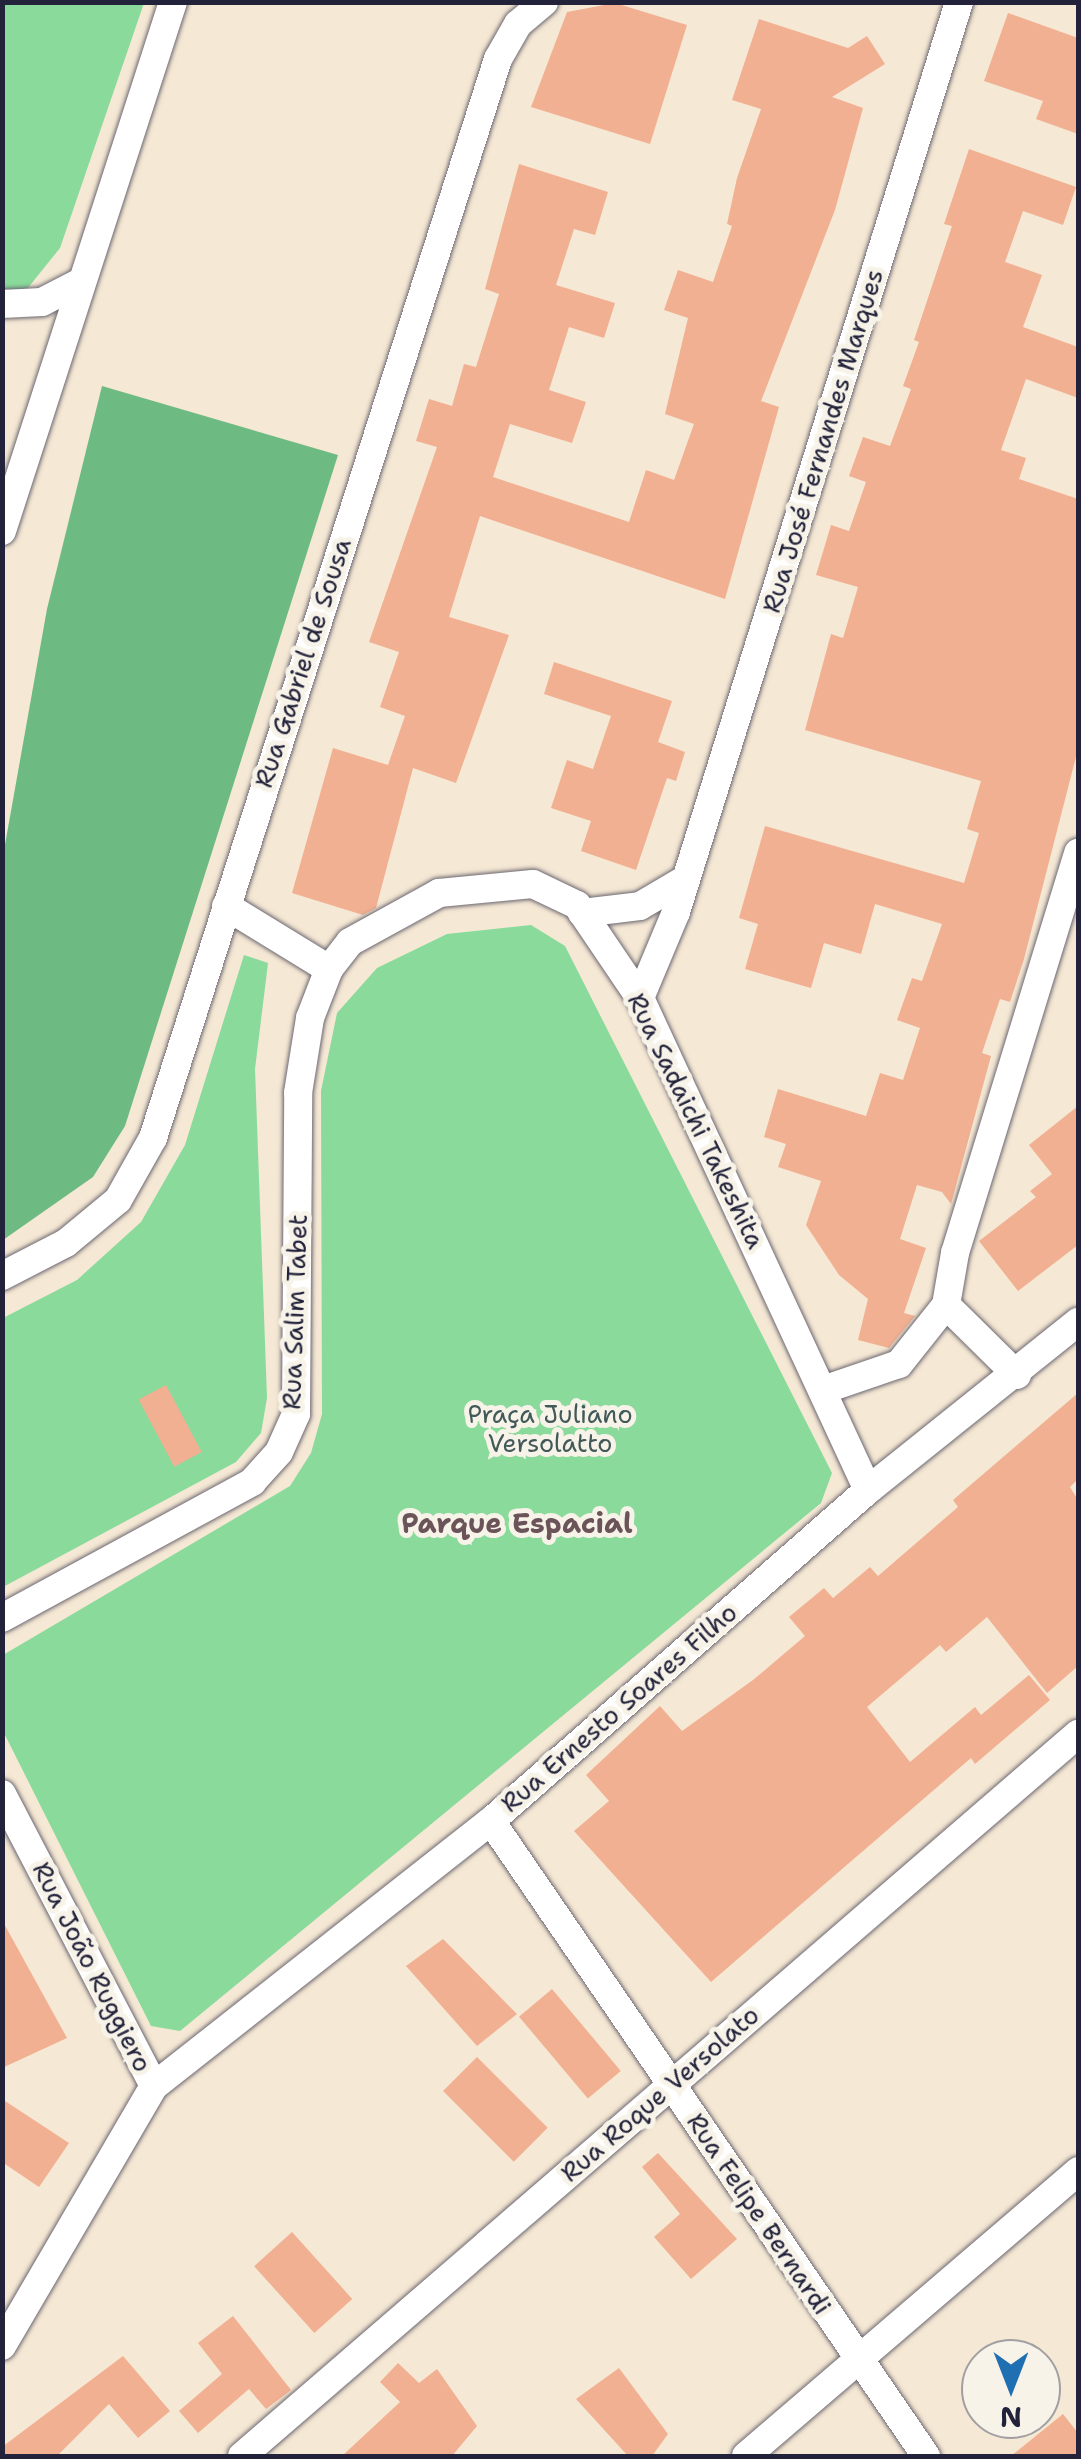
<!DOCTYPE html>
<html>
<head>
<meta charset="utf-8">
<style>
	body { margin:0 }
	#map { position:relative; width:1081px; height:2459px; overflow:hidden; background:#f5e8d4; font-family:"Shantell Sans",sans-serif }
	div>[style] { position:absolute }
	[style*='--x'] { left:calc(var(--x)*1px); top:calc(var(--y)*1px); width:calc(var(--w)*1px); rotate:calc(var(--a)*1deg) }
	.green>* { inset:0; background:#89da9b }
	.forest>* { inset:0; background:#6eba83 }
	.building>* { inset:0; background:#f2b092; transform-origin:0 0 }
	.roads { filter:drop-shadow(0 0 2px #6c6771) drop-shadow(0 0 2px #6c6771) }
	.minor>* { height:28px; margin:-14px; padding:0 14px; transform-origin:14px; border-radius:14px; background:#fff }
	span { translate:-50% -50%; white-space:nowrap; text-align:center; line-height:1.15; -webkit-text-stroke:10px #f7f3e8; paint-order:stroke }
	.street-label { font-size:25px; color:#22223b }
	.park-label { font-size:25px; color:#415958 }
	.neighbourhood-label { font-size:28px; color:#6b5459; font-weight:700 }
	.frame { position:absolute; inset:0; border:5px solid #22223b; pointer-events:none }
	.north { position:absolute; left:961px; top:2339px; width:100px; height:100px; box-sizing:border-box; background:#f7f3e8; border:2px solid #a29fa3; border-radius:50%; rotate:180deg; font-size:28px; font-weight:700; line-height:40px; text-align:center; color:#22223b }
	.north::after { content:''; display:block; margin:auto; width:35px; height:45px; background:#1f6fb2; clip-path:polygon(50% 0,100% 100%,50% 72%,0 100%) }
</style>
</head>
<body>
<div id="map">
	<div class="green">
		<i style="clip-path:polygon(2px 3px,144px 3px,60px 248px,27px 289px,3px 289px)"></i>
		<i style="clip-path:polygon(531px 925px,565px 946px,832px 1473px,821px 1503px,180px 2031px,151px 2026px,3px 1731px,3px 1655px,290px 1486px,311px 1453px,322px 1414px,321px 1091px,337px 1013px,377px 968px,447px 934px)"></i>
		<i style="clip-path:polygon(244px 955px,268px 963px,255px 1069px,267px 1398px,261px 1433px,236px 1462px,3px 1587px,3px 1318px,77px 1280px,141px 1222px,185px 1145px)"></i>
	</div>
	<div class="forest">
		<i style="clip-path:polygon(102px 386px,338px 455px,125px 1126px,93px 1177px,3px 1240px,3px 856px,47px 609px)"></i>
	</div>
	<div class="building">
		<i style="clip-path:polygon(615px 3px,687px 25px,650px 144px,531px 107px,567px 12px)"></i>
		<i style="clip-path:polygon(1008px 13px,1078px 38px,1078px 134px,1036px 119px,1043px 101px,984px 81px)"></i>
		<i style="clip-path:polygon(759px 19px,848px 48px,867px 36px,885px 64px,832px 97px,863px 108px,835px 210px,761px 401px,779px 407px,725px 599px,480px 516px,449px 617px,509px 635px,456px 783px,413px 768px,376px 908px,363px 915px,292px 893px,333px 748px,388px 765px,405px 716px,380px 707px,399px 652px,369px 642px,437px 447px,416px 441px,429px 399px,452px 406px,464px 364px,476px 367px,499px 294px,485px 289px,519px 164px,608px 192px,595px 235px,574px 229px,556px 285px,615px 303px,604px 338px,569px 327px,549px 390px,586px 402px,572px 443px,510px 424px,493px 477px,629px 522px,646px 470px,674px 480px,694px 424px,665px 414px,688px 318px,664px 310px,678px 270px,713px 282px,732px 226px,727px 224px,737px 178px,761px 109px,732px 100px)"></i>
		<i style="clip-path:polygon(969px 149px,1076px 187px,1063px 225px,1023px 211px,1005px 262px,1042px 275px,1023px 327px,1078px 347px,1078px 398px,1026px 379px,1001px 450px,1026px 458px,1019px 479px,1078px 499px,1078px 749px,1024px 959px,1010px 1002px,1000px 999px,982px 1053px,991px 1056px,951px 1204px,942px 1192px,917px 1185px,900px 1239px,926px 1248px,904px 1313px,915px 1316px,889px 1348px,858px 1340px,868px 1299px,839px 1275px,806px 1225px,821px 1181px,778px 1167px,786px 1144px,764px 1137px,778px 1089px,866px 1116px,880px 1073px,903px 1080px,920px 1028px,897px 1020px,912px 978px,922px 981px,942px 924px,875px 904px,861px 954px,824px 943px,811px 988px,745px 969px,758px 924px,739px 918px,765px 826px,964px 883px,979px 833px,967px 829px,981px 781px,805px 730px,831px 634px,843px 638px,858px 587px,816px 575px,831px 525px,849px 531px,866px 482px,849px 476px,863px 437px,890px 446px,911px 389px,903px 386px,919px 342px,914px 340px,952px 226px,944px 224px)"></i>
		<i style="clip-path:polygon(554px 662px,672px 701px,658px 742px,685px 752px,676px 781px,667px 778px,636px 870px,581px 851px,591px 821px,551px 808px,567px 760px,593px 769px,611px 716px,544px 694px)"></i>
		<i style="clip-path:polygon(1078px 1106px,1078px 1245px,1018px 1291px,979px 1241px,1036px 1197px,1030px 1191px,1052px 1174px,1029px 1145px)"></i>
		<i style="left:166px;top:1385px;width:76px;height:31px;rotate:62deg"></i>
		<i style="clip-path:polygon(1078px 1393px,1078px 1479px,1070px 1487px,1078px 1500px,1078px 1666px,1047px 1693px,987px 1617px,946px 1652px,940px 1645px,867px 1707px,910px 1762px,975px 1707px,981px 1715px,1029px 1675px,1050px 1700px,975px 1764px,971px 1758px,711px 1982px,574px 1831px,609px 1801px,586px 1775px,660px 1706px,682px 1731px,753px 1680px,805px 1636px,789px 1617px,824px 1588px,833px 1598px,870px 1567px,878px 1576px,958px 1507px,953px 1500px)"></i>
		<i style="clip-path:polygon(2px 1920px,67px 2038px,2px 2068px)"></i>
		<i style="clip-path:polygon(443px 1939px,517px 2014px,477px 2046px,406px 1966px)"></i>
		<i style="left:552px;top:1989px;width:107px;height:43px;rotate:50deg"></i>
		<i style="left:477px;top:2057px;width:100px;height:48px;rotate:45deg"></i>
		<i style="clip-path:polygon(2px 2099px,69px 2143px,39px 2187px,2px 2162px)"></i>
		<i style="clip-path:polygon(658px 2153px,737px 2239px,691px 2279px,654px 2237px,680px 2214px,642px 2167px)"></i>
		<i style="left:292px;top:2232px;width:90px;height:51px;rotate:48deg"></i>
		<i style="clip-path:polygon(233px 2316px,291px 2390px,266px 2409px,249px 2389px,198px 2433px,179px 2411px,222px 2374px,198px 2343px)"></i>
		<i style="clip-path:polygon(123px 2356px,170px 2411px,138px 2438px,109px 2404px,57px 2456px,2px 2456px,2px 2447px)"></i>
		<i style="clip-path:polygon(398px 2363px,419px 2383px,437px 2369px,477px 2426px,452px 2456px,342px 2456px,400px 2402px,380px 2382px)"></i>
		<i style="clip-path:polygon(619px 2368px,668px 2434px,652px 2456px,628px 2456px,576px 2399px)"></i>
		<i style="clip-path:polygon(1063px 2414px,1078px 2433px,1078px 2456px,1011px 2456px)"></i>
	</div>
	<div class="roads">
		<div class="minor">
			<i style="--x:2;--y:304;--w:40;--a:-2.9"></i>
			<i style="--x:42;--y:302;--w:42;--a:-27.2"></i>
			<i style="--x:2;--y:531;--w:556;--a:-72.09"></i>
			<i style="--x:226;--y:906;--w:121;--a:31.5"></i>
			<i style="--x:329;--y:969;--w:34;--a:-52"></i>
			<i style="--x:350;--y:942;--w:102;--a:-28.8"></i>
			<i style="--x:439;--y:893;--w:94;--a:-5.5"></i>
			<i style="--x:533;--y:884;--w:49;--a:25.5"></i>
			<i style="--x:577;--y:905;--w:112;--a:55.9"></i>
			<i style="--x:640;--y:998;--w:542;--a:65.14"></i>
			<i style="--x:582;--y:913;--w:58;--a:-6.9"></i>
			<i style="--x:640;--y:906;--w:53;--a:-30.4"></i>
			<i style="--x:640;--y:998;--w:93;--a:-67.3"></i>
			<i style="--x:676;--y:912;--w:953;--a:-72.72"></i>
			<i style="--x:2;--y:1276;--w:72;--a:-27.3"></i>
			<i style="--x:66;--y:1243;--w:67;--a:-39.6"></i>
			<i style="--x:118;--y:1200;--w:71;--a:-60.6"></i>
			<i style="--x:153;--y:1138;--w:1133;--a:-72.27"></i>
			<i style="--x:498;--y:59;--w:40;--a:-60.3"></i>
			<i style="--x:518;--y:24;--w:34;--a:-40"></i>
			<i style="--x:1017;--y:1375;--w:100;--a:-135.4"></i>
			<i style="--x:946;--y:1305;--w:53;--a:-80.2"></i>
			<i style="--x:955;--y:1253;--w:419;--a:-72.9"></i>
			<i style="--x:823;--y:1390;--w:80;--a:-18.9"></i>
			<i style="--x:899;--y:1364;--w:75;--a:-51.5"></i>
			<i style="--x:2;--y:1618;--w:285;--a:-28.5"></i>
			<i style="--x:252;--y:1482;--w:40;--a:-48"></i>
			<i style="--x:279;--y:1452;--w:42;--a:-65.9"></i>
			<i style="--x:296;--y:1414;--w:321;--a:-89.6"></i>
			<i style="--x:298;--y:1093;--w:76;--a:-80.9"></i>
			<i style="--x:310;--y:1018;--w:53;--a:-68.8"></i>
			<i style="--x:2;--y:1794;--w:329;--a:62.5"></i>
			<i style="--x:491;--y:1821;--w:770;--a:55.59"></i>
			<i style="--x:2;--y:2346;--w:301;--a:-59.7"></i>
			<i style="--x:154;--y:2086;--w:429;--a:-38.2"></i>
			<i style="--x:491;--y:1821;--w:502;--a:-41.28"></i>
			<i style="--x:868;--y:1490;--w:269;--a:-38.7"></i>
			<i style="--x:242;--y:2456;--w:1105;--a:-40.82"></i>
			<i style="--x:746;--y:2456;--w:438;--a:-40.6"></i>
		</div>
	</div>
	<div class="street-label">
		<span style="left:823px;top:441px;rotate:-73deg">Rua José Fernandes Marques</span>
		<span style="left:303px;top:663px;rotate:-72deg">Rua Gabriel de Sousa</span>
		<span style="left:696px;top:1121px;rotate:64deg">Rua Sadaichi Takeshita</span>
		<span style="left:295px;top:1312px;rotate:-88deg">Rua Salim Tabet</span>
		<span style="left:619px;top:1708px;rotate:-41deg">Rua Ernesto Soares Filho</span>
		<span style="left:92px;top:1967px;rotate:63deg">Rua João Ruggiero</span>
		<span style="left:660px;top:2094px;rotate:-41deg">Rua Roque Versolato</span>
		<span style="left:759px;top:2214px;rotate:56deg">Rua Felipe Bernardi</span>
	</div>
	<div class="park-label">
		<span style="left:550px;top:1429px">Praça Juliano<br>Versolatto</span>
	</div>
	<div class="neighbourhood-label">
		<span style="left:517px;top:1523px">Parque Espacial</span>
	</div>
	<div class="frame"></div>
	<div class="north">N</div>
</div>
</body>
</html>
